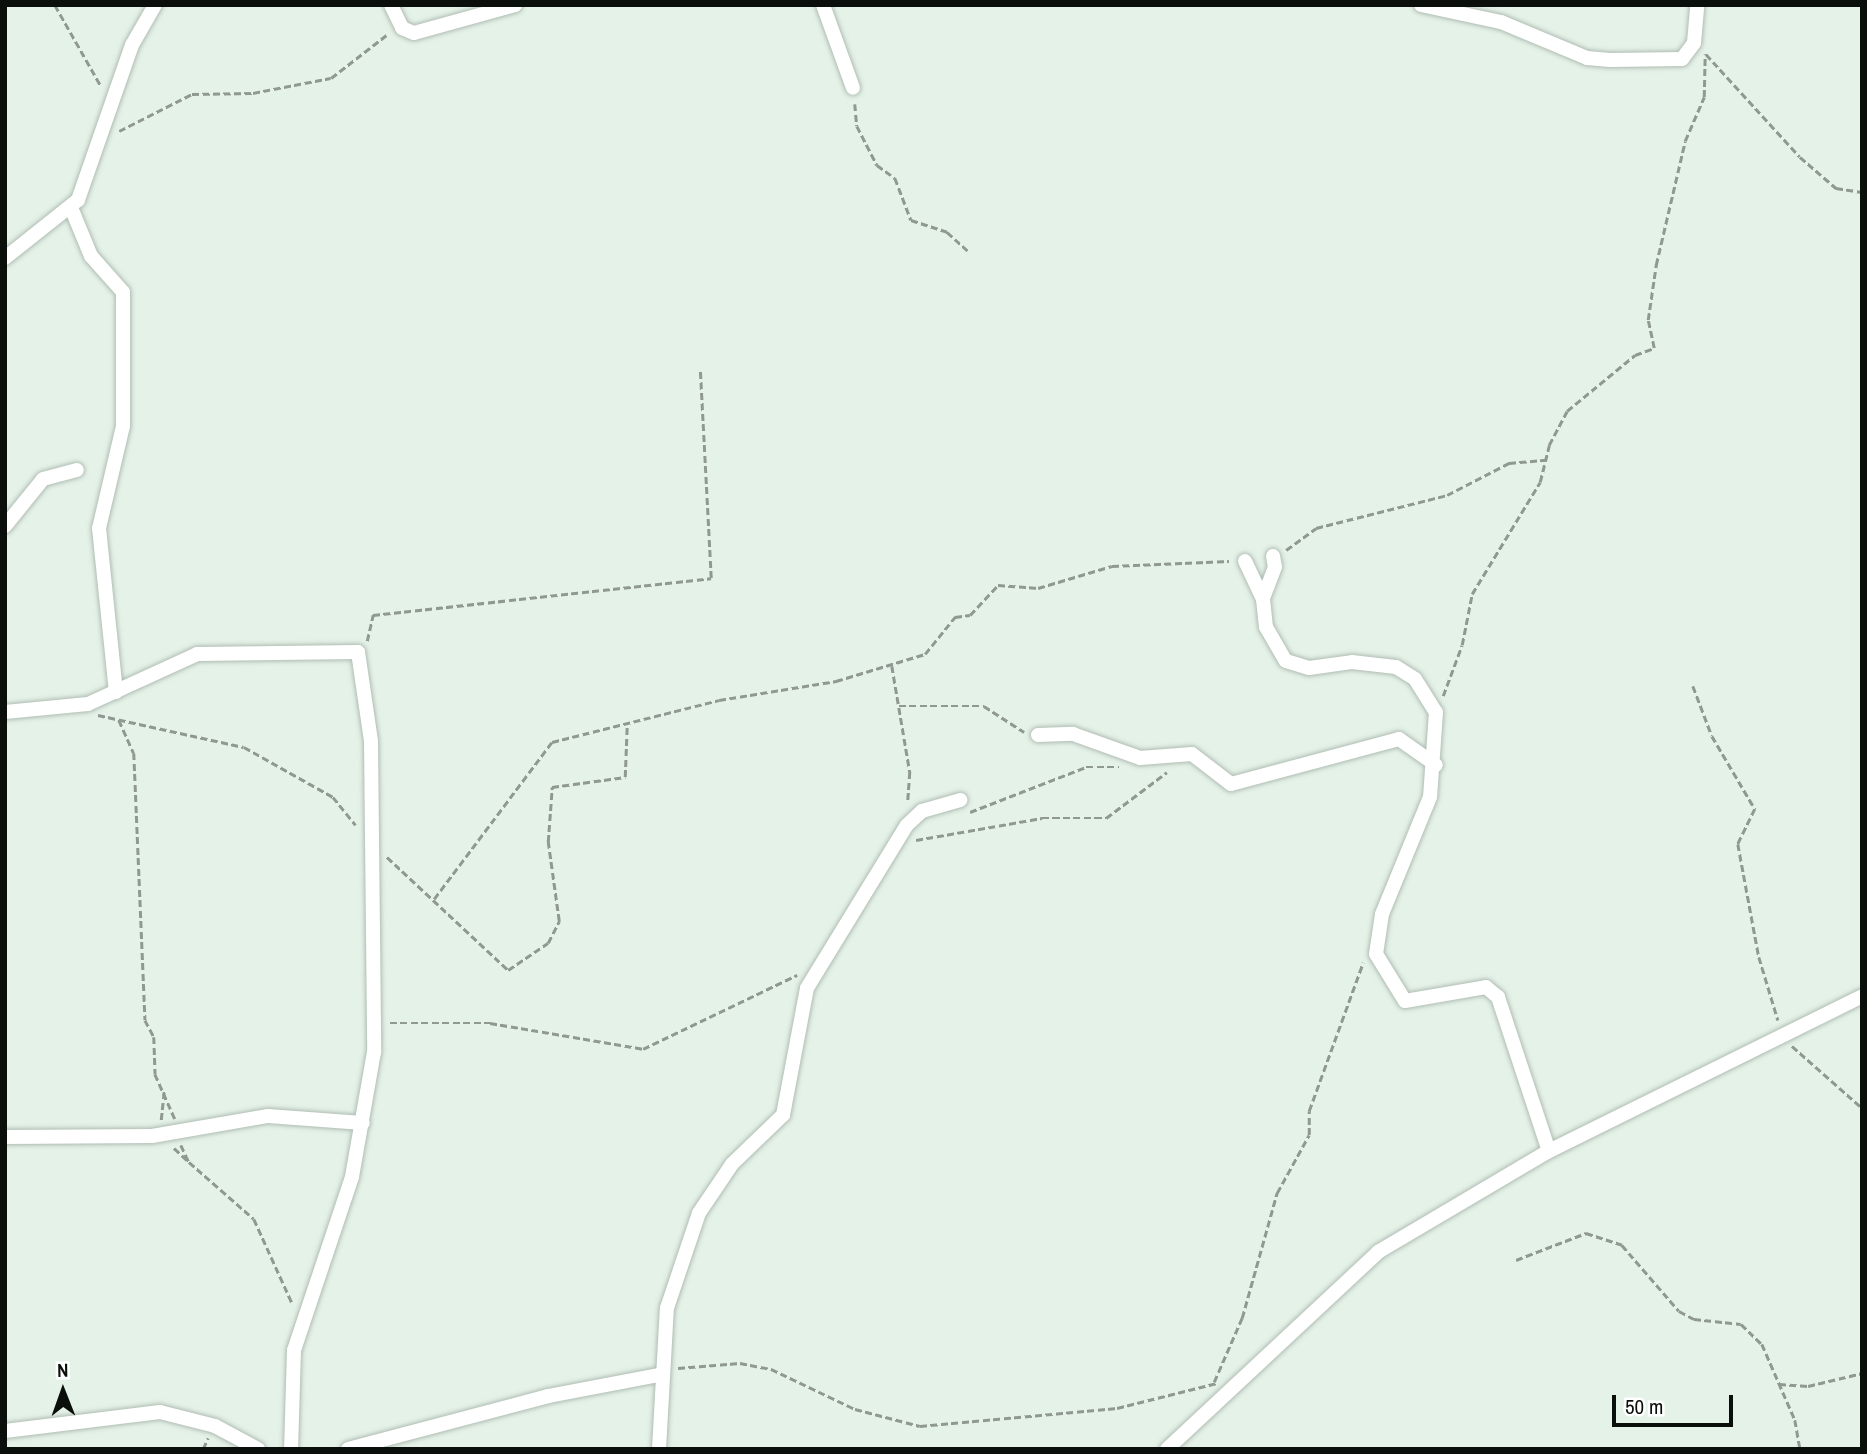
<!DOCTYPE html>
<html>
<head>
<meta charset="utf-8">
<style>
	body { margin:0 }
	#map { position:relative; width:1867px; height:1454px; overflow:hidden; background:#e5f2e8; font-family:"Archivo Narrow",sans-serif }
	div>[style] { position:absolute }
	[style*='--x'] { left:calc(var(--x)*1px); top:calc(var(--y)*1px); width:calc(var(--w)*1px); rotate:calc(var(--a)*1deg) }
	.path>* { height:2.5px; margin-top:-1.25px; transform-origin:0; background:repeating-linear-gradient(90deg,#8f9891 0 7px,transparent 0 10.5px) }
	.roads { filter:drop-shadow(0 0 2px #b0bdb3) drop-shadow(0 0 2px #b0bdb3) }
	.minor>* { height:14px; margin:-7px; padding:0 7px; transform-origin:7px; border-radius:7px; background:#fff }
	span { translate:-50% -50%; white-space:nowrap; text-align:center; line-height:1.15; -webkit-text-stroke:6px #fff; paint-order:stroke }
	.frame { position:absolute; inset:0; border:7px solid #0b0f0c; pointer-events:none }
	.north { position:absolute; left:28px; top:1356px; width:70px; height:70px; -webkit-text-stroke:5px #fff; paint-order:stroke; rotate:359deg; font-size:19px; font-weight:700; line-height:28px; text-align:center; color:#0b0f0c }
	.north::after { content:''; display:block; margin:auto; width:24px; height:32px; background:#0b0f0c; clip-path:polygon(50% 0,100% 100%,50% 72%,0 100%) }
	.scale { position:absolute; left:1612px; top:1395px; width:121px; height:32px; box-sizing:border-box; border:4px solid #0b0f0c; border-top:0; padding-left:9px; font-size:21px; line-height:24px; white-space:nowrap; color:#0b0f0c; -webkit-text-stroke:5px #fff; paint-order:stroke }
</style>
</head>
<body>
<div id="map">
	<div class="path">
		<i style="--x:55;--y:5;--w:93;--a:60.4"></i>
		<i style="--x:1706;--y:54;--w:139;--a:47.6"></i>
		<i style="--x:1800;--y:157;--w:48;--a:40.7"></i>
		<i style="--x:1836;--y:188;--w:26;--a:9"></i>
		<i style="--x:855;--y:104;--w:22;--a:85"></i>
		<i style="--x:857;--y:126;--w:44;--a:62.9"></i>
		<i style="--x:877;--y:165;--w:22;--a:36"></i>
		<i style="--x:895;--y:178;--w:45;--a:69.1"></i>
		<i style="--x:911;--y:220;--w:38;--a:18"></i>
		<i style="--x:947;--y:232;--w:30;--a:42"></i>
		<i style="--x:119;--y:131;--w:82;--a:-26.9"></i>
		<i style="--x:192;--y:94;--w:61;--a:-0.9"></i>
		<i style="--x:253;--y:93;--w:79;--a:-10.9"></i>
		<i style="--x:331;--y:78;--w:73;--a:-37.8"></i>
		<i style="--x:1286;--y:550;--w:37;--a:-36"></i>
		<i style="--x:1316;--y:528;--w:135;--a:-14.1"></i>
		<i style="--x:1447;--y:495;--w:70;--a:-27.3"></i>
		<i style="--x:1509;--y:463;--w:37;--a:-5"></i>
		<i style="--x:367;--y:641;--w:27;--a:-77"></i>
		<i style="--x:373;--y:615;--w:340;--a:-6.2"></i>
		<i style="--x:711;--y:578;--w:207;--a:-93"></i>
		<i style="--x:892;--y:666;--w:108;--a:80.4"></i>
		<i style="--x:910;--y:772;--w:30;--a:94"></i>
		<i style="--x:1693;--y:686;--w:53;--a:69.2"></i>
		<i style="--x:1712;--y:736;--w:85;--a:59.5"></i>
		<i style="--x:1755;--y:809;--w:39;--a:116"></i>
		<i style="--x:1738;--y:844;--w:115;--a:79.5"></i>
		<i style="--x:1759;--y:957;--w:66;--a:73.2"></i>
		<i style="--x:1443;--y:696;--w:54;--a:-69.6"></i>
		<i style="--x:1462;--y:645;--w:52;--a:-78.9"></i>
		<i style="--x:1472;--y:594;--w:131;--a:-58.7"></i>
		<i style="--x:1540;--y:482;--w:38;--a:-76"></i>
		<i style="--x:1549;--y:445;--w:38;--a:-62"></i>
		<i style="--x:1567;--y:411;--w:88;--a:-39.5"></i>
		<i style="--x:1635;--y:355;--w:20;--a:-20"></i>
		<i style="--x:1654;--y:348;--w:29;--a:-102"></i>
		<i style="--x:1648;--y:320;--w:56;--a:-81.7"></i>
		<i style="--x:1656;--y:265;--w:127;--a:-76.8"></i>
		<i style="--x:1685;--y:141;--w:48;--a:-66.6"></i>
		<i style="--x:1704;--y:97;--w:43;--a:-88.7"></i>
		<i style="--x:899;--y:706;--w:85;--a:0"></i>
		<i style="--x:984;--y:706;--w:48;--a:33"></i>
		<i style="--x:98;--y:715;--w:149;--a:12.4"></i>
		<i style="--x:244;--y:747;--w:102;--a:29.3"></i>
		<i style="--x:333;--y:797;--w:36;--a:51"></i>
		<i style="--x:119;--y:720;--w:36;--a:66"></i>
		<i style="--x:134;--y:753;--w:267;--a:87.6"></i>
		<i style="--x:145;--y:1020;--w:19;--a:62"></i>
		<i style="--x:154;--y:1037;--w:37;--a:88"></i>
		<i style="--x:155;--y:1074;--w:49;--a:66"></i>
		<i style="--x:970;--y:812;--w:124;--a:-21.2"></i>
		<i style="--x:1086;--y:767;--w:33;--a:0"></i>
		<i style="--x:916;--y:840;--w:128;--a:-9.9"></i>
		<i style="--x:1042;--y:818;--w:64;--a:0"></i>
		<i style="--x:1106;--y:818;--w:76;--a:-37"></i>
		<i style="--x:387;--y:857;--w:166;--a:43"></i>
		<i style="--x:508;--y:970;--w:48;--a:-34"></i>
		<i style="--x:548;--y:943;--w:25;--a:-63"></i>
		<i style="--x:559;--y:921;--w:80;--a:-97.9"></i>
		<i style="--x:548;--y:842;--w:55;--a:-85.8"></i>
		<i style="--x:552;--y:787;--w:74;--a:-7.8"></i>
		<i style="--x:625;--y:777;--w:52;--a:-87.8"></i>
		<i style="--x:434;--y:899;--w:196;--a:-53.1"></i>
		<i style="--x:552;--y:742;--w:172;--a:-14.1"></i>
		<i style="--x:719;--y:700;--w:119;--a:-9.2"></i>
		<i style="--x:836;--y:681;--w:93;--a:-16.9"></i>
		<i style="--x:925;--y:654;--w:48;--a:-51"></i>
		<i style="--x:955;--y:617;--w:15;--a:-8"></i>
		<i style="--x:970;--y:615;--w:41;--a:-47"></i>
		<i style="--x:998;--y:585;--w:40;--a:4.3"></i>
		<i style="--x:1038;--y:588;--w:77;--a:-16.6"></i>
		<i style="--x:1112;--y:566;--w:117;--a:-2.4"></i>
		<i style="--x:390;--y:1023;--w:100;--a:0"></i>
		<i style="--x:490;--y:1023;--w:155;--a:9.6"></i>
		<i style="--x:643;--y:1049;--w:171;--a:-25.7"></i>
		<i style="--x:1792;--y:1046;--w:94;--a:41.5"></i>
		<i style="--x:161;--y:1120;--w:29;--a:-84"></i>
		<i style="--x:181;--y:1145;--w:19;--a:65"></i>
		<i style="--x:189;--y:1162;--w:86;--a:41.2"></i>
		<i style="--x:254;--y:1219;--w:94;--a:65.6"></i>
		<i style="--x:174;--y:1148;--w:18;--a:43"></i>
		<i style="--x:1516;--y:1260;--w:75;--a:-21.1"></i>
		<i style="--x:1586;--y:1233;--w:38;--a:18"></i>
		<i style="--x:1622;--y:1245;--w:87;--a:49.2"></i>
		<i style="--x:1679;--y:1311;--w:17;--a:28"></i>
		<i style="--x:1694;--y:1319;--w:47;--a:6.1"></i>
		<i style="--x:1741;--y:1324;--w:29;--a:44"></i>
		<i style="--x:1762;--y:1344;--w:83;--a:66.5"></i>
		<i style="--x:1795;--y:1420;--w:29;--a:80"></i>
		<i style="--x:678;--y:1368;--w:62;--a:-4.6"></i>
		<i style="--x:740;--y:1363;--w:32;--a:11"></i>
		<i style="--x:771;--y:1369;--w:93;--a:25.5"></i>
		<i style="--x:855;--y:1409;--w:67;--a:14.7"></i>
		<i style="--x:920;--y:1426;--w:198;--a:-5.2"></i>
		<i style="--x:1117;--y:1408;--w:103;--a:-14"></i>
		<i style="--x:1214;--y:1382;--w:70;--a:-66.4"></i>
		<i style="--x:1242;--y:1318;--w:130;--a:-74.4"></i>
		<i style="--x:1277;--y:1193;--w:66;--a:-61.1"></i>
		<i style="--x:1309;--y:1135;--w:24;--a:-90"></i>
		<i style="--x:1309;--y:1111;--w:158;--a:-70"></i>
		<i style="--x:1779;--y:1384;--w:29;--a:4"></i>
		<i style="--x:1808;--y:1386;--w:56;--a:-13.5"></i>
		<i style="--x:203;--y:1449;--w:12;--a:-66"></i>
	</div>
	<div class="roads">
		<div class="minor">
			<i style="--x:391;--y:5;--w:25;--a:64"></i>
			<i style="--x:402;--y:28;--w:13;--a:23"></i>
			<i style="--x:414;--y:33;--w:105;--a:-15.5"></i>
			<i style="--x:823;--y:5;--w:88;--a:70.1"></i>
			<i style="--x:1421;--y:5;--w:82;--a:12"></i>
			<i style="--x:1501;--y:22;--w:93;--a:22.7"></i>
			<i style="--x:1587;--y:58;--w:23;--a:5"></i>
			<i style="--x:1610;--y:60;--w:72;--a:-0.8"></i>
			<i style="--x:1682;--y:59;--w:20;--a:-53"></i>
			<i style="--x:1694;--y:43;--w:38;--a:-85"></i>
			<i style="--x:72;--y:210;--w:50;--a:67.6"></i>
			<i style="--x:91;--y:256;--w:48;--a:48.4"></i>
			<i style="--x:123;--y:292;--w:134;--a:90"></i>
			<i style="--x:123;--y:426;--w:105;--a:103.2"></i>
			<i style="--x:99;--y:528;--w:165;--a:84.1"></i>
			<i style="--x:5;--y:258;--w:93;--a:-38.5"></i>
			<i style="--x:78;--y:200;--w:164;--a:-70.8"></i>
			<i style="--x:132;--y:45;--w:46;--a:-60.1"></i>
			<i style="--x:5;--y:526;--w:60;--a:-51"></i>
			<i style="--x:43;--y:479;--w:35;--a:-15"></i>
			<i style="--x:1273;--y:556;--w:11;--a:80"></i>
			<i style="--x:1275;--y:567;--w:34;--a:111"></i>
			<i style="--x:1263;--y:599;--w:28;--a:84"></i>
			<i style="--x:1266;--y:627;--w:39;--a:60"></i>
			<i style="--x:1286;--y:661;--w:24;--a:17"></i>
			<i style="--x:1309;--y:668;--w:43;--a:-7.9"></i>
			<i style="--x:1352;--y:662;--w:44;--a:6.5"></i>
			<i style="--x:1396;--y:667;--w:22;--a:32"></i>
			<i style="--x:1415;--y:679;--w:39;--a:58"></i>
			<i style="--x:1436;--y:712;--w:85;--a:94"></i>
			<i style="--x:1430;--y:797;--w:126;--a:112.3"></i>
			<i style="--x:1382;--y:914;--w:40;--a:98.5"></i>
			<i style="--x:1376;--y:954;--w:55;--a:58.3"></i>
			<i style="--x:1405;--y:1001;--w:82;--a:-9.8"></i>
			<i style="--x:1486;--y:987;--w:16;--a:40"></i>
			<i style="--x:1498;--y:997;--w:162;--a:71.7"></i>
			<i style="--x:1245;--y:561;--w:42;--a:64.7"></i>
			<i style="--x:5;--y:712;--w:83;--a:-5.5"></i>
			<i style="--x:88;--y:704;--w:120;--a:-24.6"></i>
			<i style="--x:197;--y:654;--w:161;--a:-0.7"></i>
			<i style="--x:358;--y:652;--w:90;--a:81.7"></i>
			<i style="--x:371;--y:741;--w:311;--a:89.4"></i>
			<i style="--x:374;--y:1052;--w:127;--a:100"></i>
			<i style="--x:352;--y:1177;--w:182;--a:108.5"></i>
			<i style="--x:294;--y:1350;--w:99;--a:91.7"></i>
			<i style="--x:1038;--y:735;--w:35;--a:-2"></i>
			<i style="--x:1073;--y:734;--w:71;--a:19.7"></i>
			<i style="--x:1140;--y:758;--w:52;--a:-4.4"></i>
			<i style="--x:1192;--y:754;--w:49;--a:37.6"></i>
			<i style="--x:1231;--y:784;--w:174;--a:-15"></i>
			<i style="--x:1399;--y:739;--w:45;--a:35.1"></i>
			<i style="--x:5;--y:1137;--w:147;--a:-0.4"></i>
			<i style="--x:152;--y:1136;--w:118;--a:-9.8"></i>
			<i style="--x:268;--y:1116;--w:95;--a:4.2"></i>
			<i style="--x:5;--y:1431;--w:156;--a:-7"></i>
			<i style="--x:160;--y:1412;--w:57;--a:14.3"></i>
			<i style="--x:215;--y:1426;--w:49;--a:28.1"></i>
			<i style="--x:348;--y:1449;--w:207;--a:-14.8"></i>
			<i style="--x:548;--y:1396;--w:113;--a:-10.7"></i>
			<i style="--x:659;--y:1449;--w:141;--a:-86.8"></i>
			<i style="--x:667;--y:1308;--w:100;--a:-71.4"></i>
			<i style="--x:699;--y:1213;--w:59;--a:-56"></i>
			<i style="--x:732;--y:1164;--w:71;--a:-43.9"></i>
			<i style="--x:783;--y:1115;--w:129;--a:-79.3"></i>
			<i style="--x:807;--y:988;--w:191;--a:-58.5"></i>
			<i style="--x:907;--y:825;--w:21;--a:-43"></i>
			<i style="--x:922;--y:811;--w:40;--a:-16"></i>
			<i style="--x:1167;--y:1449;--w:289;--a:-43"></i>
			<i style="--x:1378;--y:1252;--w:199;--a:-30.6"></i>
			<i style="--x:1549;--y:1151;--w:349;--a:-26.3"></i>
		</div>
	</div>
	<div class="frame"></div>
	<div class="north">N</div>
	<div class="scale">50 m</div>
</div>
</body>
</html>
